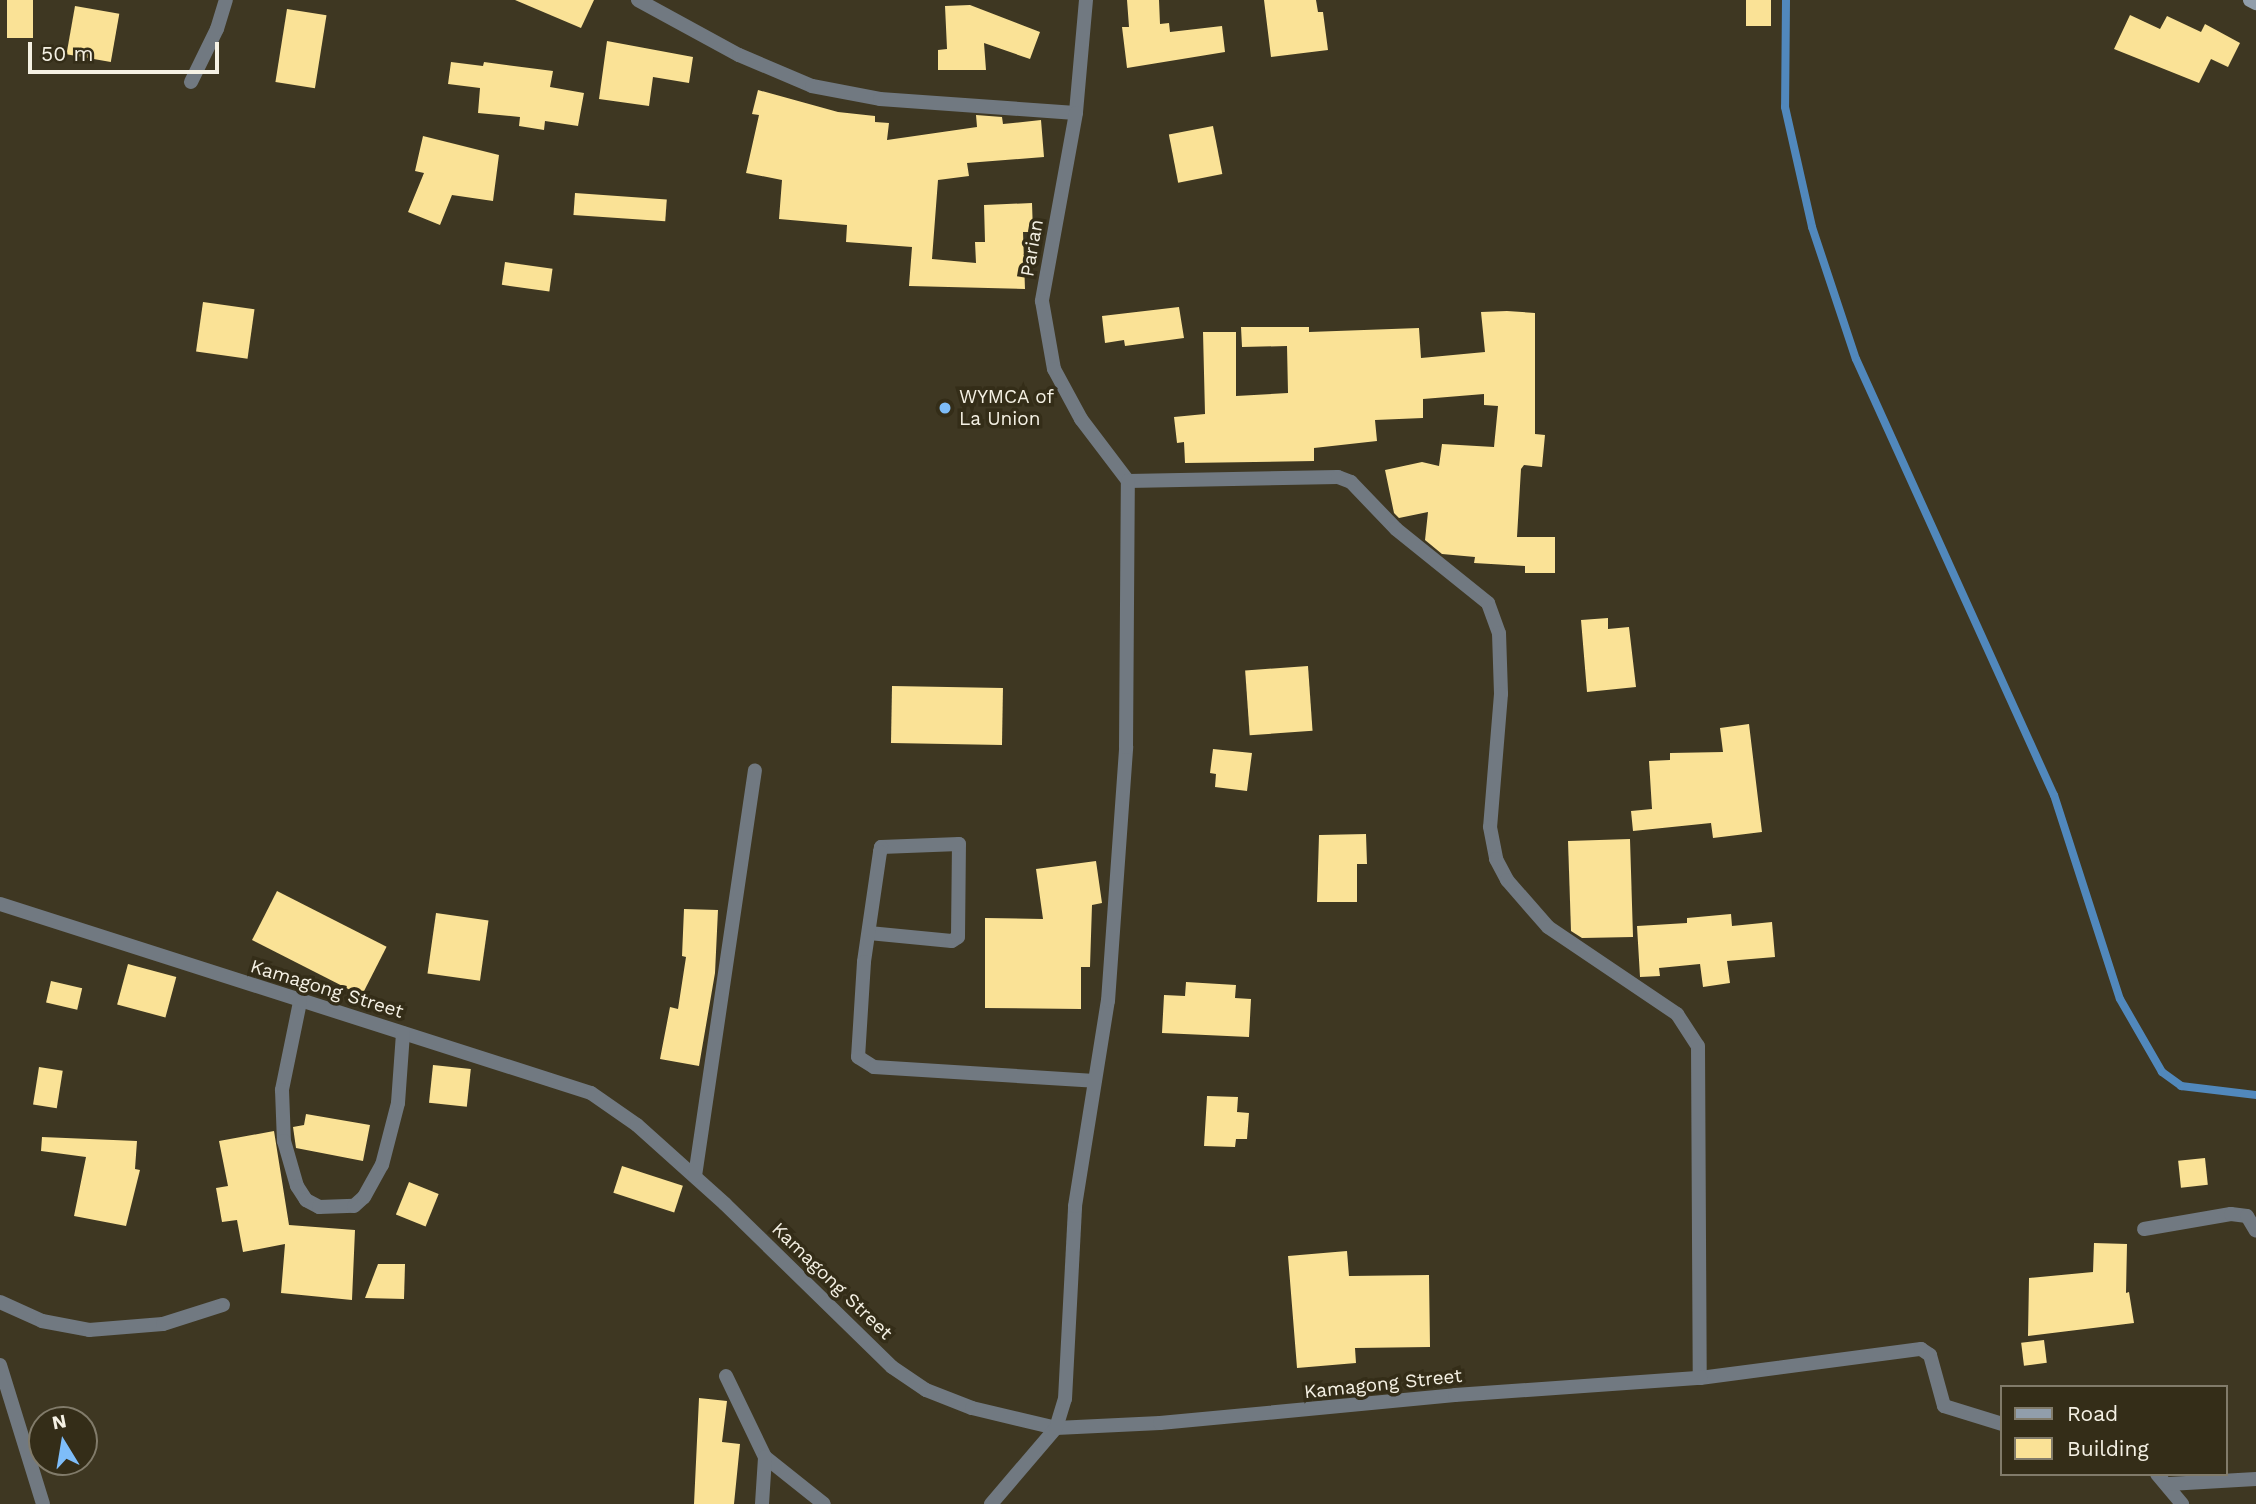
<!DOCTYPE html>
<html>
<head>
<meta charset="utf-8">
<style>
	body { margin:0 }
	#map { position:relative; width:2256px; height:1504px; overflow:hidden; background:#3e3722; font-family:"Work Sans",sans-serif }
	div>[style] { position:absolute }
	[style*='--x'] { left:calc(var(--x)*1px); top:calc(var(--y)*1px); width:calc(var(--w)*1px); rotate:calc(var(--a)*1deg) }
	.stream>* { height:8px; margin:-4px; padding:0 4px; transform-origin:4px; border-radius:4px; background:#5188bc }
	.building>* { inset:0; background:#fae296; transform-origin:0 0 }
	.street>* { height:14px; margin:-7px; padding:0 7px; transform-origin:7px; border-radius:7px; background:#717981 }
	.secondary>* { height:14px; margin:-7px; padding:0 7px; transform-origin:7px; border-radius:7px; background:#919eab }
	.dots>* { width:19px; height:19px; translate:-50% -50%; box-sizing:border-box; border:4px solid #342d18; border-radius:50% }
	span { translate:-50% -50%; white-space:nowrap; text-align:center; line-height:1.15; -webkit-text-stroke:7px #342d18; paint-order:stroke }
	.street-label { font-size:19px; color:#f5f1e4 }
	.poi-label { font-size:19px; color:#f5f1e4 }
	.left { translate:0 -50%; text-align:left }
	.legend { position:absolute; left:2000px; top:1385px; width:228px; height:91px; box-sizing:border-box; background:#342d18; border:2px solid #817b6a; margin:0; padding:9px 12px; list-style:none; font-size:21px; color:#f5f1e4 }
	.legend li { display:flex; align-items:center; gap:14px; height:35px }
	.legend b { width:35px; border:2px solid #817b6a }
	.north { position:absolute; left:28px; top:1406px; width:70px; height:70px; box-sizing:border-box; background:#342d18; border:2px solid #817b6a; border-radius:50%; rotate:349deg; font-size:19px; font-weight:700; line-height:28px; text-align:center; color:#f5f1e4 }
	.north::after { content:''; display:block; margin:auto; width:24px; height:32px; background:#7ebdf9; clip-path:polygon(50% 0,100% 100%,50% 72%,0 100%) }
	.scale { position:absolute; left:28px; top:42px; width:191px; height:32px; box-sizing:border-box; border:4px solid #f5f1e4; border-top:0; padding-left:9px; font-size:21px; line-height:24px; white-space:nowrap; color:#f5f1e4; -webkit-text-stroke:5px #342d18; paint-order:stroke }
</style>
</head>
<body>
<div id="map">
	<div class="stream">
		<i style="--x:1786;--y:0;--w:107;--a:90.5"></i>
		<i style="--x:1785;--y:107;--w:123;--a:77.3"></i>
		<i style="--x:1812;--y:227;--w:139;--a:71.6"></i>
		<i style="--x:1856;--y:359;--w:479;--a:65.6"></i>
		<i style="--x:2054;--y:795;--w:214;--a:72.1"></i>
		<i style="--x:2120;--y:999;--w:84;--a:60.1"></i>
		<i style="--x:2162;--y:1072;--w:24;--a:36"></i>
		<i style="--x:2181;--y:1086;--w:76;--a:6.8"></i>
	</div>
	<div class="building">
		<i style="left:7px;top:0;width:26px;height:38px"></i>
		<i style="clip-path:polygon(515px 0,594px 0,581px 28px)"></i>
		<i style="clip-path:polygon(1127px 0,1159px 0,1160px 24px,1169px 23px,1170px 32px,1222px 26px,1225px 52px,1127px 68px,1122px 27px,1129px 27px)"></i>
		<i style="clip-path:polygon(1264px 0,1316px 0,1318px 12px,1323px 12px,1328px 50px,1271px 57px)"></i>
		<i style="left:1746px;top:0;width:25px;height:26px"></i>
		<i style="clip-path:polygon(970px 5px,1040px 32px,1030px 59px,984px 43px,986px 70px,938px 70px,938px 50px,947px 49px,945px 6px)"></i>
		<i style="left:75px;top:6px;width:45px;height:49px;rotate:10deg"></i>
		<i style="left:287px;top:9px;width:40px;height:74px;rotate:9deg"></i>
		<i style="clip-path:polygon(2130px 15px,2160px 29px,2167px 16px,2201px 32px,2205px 24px,2240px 43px,2228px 67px,2211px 59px,2199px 83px,2114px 49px)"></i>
		<i style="clip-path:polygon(607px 41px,693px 57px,689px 83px,653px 77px,649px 106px,599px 99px)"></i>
		<i style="clip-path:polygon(451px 62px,483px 66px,484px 62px,553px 71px,550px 87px,584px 93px,578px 126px,545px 121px,544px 130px,519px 126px,520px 117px,478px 113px,480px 88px,448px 84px)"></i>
		<i style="clip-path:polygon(758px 90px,838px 112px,875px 116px,875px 122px,889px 123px,887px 140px,977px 127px,976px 115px,1002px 117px,1003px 124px,1041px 120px,1044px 157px,967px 163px,969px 176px,938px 180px,932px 259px,976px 263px,975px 242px,985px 242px,984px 205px,1032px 203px,1033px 232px,1023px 232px,1025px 289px,909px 286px,912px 247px,846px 242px,847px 225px,779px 219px,782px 180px,746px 173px,759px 115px,752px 114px)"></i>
		<i style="left:1213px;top:126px;width:49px;height:45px;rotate:79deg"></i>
		<i style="clip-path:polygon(423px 136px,499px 155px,493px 201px,452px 195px,440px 225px,408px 212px,424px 173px,415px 171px)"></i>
		<i style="left:575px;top:193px;width:92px;height:22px;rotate:4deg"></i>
		<i style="left:505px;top:262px;width:48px;height:23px;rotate:8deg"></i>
		<i style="left:203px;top:302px;width:52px;height:50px;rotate:8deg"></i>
		<i style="clip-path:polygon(1179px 307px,1184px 338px,1125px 346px,1124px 340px,1105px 343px,1102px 316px)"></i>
		<i style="clip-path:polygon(1507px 311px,1535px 313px,1535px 434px,1545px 435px,1542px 467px,1524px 465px,1521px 469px,1517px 537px,1555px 537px,1555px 573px,1525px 573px,1525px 566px,1474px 563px,1475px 557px,1442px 554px,1425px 540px,1428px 512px,1399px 518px,1394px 513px,1385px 470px,1422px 462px,1439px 466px,1442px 444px,1494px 447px,1498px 406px,1484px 405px,1484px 394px,1423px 399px,1423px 418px,1375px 420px,1377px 441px,1314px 448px,1314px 461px,1185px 463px,1184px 442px,1177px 443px,1174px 417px,1205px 414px,1203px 332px,1236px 332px,1236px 396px,1288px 393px,1287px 346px,1242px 347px,1241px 327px,1309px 327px,1309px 332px,1419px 328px,1421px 358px,1485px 352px,1481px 312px)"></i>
		<i style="clip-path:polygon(1608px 618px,1608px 629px,1629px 627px,1636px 687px,1587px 692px,1581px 620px)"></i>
		<i style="left:1308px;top:666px;width:65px;height:63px;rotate:86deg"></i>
		<i style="left:892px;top:686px;width:111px;height:57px;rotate:1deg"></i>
		<i style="clip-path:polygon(1749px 724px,1762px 832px,1713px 838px,1711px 823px,1633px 831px,1631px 811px,1652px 809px,1649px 761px,1670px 760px,1670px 753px,1723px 752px,1720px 728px)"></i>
		<i style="clip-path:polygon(1213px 749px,1252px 753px,1247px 791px,1215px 787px,1216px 774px,1210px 773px)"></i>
		<i style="clip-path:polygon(1366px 834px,1367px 864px,1357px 864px,1357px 902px,1317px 902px,1319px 835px)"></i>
		<i style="clip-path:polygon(1630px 839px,1633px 937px,1582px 938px,1571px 931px,1568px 841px)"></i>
		<i style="clip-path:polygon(1096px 861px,1102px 903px,1092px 905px,1090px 967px,1081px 967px,1081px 1009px,985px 1008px,985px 918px,1043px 919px,1036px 869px)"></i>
		<i style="left:277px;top:891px;width:123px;height:55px;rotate:27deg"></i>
		<i style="clip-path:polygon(684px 909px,718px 910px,715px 973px,699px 1066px,660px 1059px,670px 1007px,678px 1009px,686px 957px,682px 956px)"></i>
		<i style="left:436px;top:913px;width:53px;height:61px;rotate:8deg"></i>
		<i style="clip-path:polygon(1731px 914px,1732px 926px,1772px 922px,1775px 957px,1727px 961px,1730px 983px,1703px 987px,1700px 964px,1659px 968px,1660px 976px,1640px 977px,1637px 926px,1687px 923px,1687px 918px)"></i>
		<i style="left:128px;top:964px;width:50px;height:42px;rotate:15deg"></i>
		<i style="left:51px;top:981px;width:32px;height:22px;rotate:13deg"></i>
		<i style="clip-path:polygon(1186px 982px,1236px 985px,1235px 998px,1251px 999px,1249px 1037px,1162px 1033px,1164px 995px,1185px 996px)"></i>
		<i style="left:433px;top:1065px;width:38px;height:38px;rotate:6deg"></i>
		<i style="left:39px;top:1067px;width:24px;height:38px;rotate:9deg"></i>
		<i style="clip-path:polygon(1207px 1096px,1238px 1097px,1237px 1112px,1249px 1113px,1247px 1139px,1236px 1139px,1235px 1147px,1204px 1146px)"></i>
		<i style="clip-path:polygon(306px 1114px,370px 1125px,363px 1161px,296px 1148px,293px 1127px,304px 1125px)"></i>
		<i style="clip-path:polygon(274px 1131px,289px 1225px,355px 1230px,352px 1300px,281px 1293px,285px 1244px,243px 1252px,237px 1220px,222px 1222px,216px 1188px,228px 1186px,219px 1141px)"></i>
		<i style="clip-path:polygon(42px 1137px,137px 1141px,135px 1169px,140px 1170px,126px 1226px,74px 1216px,86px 1157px,41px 1151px)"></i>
		<i style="left:2205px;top:1158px;width:27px;height:27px;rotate:84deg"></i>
		<i style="left:622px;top:1166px;width:64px;height:28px;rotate:18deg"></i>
		<i style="left:409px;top:1182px;width:32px;height:35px;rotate:22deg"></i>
		<i style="clip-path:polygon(2094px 1243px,2127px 1244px,2126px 1293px,2129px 1292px,2134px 1323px,2028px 1336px,2029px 1278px,2093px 1272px)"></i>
		<i style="clip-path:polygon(1347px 1251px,1349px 1276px,1429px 1275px,1430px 1347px,1355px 1348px,1356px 1363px,1297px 1368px,1288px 1256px)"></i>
		<i style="clip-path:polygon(378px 1264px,405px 1264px,404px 1299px,365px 1298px)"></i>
		<i style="left:2044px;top:1340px;width:23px;height:23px;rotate:83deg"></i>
		<i style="clip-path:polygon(699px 1398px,727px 1401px,722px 1442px,740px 1444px,734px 1504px,694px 1504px)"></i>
	</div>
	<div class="street">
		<i style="--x:638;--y:0;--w:115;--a:28.6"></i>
		<i style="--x:739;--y:55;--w:79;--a:23"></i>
		<i style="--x:812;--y:86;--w:69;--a:10.8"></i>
		<i style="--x:880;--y:99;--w:196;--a:4.1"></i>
		<i style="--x:1086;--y:0;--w:113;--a:95.1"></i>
		<i style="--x:1076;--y:113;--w:191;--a:100.3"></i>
		<i style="--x:1042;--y:301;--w:69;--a:80"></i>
		<i style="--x:1054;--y:369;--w:57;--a:61.6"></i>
		<i style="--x:1081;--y:419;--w:78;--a:52.8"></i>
		<i style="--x:191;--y:82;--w:59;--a:-63.9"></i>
		<i style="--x:217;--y:29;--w:30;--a:-73"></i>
		<i style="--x:1128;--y:481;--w:210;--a:-1.1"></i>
		<i style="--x:1338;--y:477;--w:14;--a:21"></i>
		<i style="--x:1351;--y:482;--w:65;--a:46.2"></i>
		<i style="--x:1396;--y:529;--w:118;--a:38.8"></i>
		<i style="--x:1488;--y:603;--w:32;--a:70"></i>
		<i style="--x:1499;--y:633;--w:61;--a:88.1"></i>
		<i style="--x:1501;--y:694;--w:133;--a:94.7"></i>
		<i style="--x:1490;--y:827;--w:33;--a:79"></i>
		<i style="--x:1496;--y:859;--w:24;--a:62"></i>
		<i style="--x:1507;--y:880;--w:62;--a:48.9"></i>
		<i style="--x:1548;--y:927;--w:156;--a:34"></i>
		<i style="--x:1677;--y:1014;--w:38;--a:57"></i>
		<i style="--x:1698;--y:1046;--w:332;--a:89.7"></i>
		<i style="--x:1700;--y:1378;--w:223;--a:-7.5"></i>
		<i style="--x:1921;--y:1349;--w:11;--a:34"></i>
		<i style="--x:1930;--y:1355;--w:53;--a:74.6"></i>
		<i style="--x:1944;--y:1406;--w:61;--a:17.2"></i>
		<i style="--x:0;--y:904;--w:620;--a:17.73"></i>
		<i style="--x:591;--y:1093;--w:56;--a:34.8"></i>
		<i style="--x:637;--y:1125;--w:118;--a:41.9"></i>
		<i style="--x:725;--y:1204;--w:233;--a:44.3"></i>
		<i style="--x:892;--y:1367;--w:41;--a:34.1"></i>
		<i style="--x:926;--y:1390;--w:49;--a:21.4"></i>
		<i style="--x:972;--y:1408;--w:86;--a:13.4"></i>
		<i style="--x:1056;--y:1428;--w:104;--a:-2.8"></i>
		<i style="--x:1160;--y:1423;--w:296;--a:-5.4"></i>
		<i style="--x:1455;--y:1395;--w:246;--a:-4"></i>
		<i style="--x:869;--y:933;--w:83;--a:5.5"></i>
		<i style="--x:952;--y:941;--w:7;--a:-34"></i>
		<i style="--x:958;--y:937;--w:93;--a:-89.4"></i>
		<i style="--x:959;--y:844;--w:78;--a:177.8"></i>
		<i style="--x:881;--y:847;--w:5;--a:101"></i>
		<i style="--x:880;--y:852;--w:111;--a:98.3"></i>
		<i style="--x:864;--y:962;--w:95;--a:93.6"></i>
		<i style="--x:858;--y:1057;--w:19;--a:32"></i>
		<i style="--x:874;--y:1067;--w:221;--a:3.6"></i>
		<i style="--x:300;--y:1002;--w:90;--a:101.6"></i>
		<i style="--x:282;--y:1090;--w:51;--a:87.8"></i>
		<i style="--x:284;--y:1141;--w:47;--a:73.9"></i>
		<i style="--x:297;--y:1186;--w:17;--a:57"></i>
		<i style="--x:306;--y:1200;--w:15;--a:28"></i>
		<i style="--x:319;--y:1207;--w:35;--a:-2"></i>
		<i style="--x:354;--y:1206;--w:13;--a:-42"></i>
		<i style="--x:364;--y:1197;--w:37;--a:-61"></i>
		<i style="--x:382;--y:1165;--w:64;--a:-75.5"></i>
		<i style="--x:398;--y:1103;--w:70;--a:-85.9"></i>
		<i style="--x:695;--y:1176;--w:410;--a:-81.6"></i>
		<i style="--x:2144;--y:1229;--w:88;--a:-9.8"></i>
		<i style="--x:2231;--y:1214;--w:16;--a:7"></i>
		<i style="--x:2247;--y:1216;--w:17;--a:59"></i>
		<i style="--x:0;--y:1302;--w:46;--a:24.3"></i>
		<i style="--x:42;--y:1321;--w:48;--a:10.8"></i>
		<i style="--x:89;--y:1330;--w:74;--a:-4.6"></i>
		<i style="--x:163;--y:1324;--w:63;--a:-17.6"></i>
		<i style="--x:0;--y:1365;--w:145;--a:72.8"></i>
		<i style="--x:726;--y:1376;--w:90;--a:64.3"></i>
		<i style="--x:765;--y:1457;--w:75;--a:38.5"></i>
		<i style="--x:2157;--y:1474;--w:39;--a:50"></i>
		<i style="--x:2169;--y:1484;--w:87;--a:-3.3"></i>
		<i style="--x:762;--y:1504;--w:47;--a:-86.3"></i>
		<i style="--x:991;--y:1504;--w:100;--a:-49.5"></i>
		<i style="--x:1056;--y:1428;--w:30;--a:-73"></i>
		<i style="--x:1065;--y:1399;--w:193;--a:-87"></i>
		<i style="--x:1075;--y:1206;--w:208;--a:-80.9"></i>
		<i style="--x:1108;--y:1001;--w:255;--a:-85.9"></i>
		<i style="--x:1126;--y:747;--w:266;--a:-89.6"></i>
	</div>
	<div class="secondary">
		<i style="--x:2250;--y:0;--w:7;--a:27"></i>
	</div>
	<div class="dots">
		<i style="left:945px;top:408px;background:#7ebdf9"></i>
	</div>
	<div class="street-label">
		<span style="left:1032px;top:248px;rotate:-80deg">Parian</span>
		<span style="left:327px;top:989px;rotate:17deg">Kamagong Street</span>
		<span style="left:832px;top:1281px;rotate:44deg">Kamagong Street</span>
		<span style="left:1383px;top:1384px;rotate:-6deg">Kamagong Street</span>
	</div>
	<div class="poi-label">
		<span class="left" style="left:959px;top:408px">WYMCA of<br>La Union</span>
	</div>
	<ul class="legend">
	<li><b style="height:9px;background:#919eab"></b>Road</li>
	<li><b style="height:19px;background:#fae296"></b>Building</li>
	</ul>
	<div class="north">N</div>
	<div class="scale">50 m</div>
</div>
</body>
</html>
